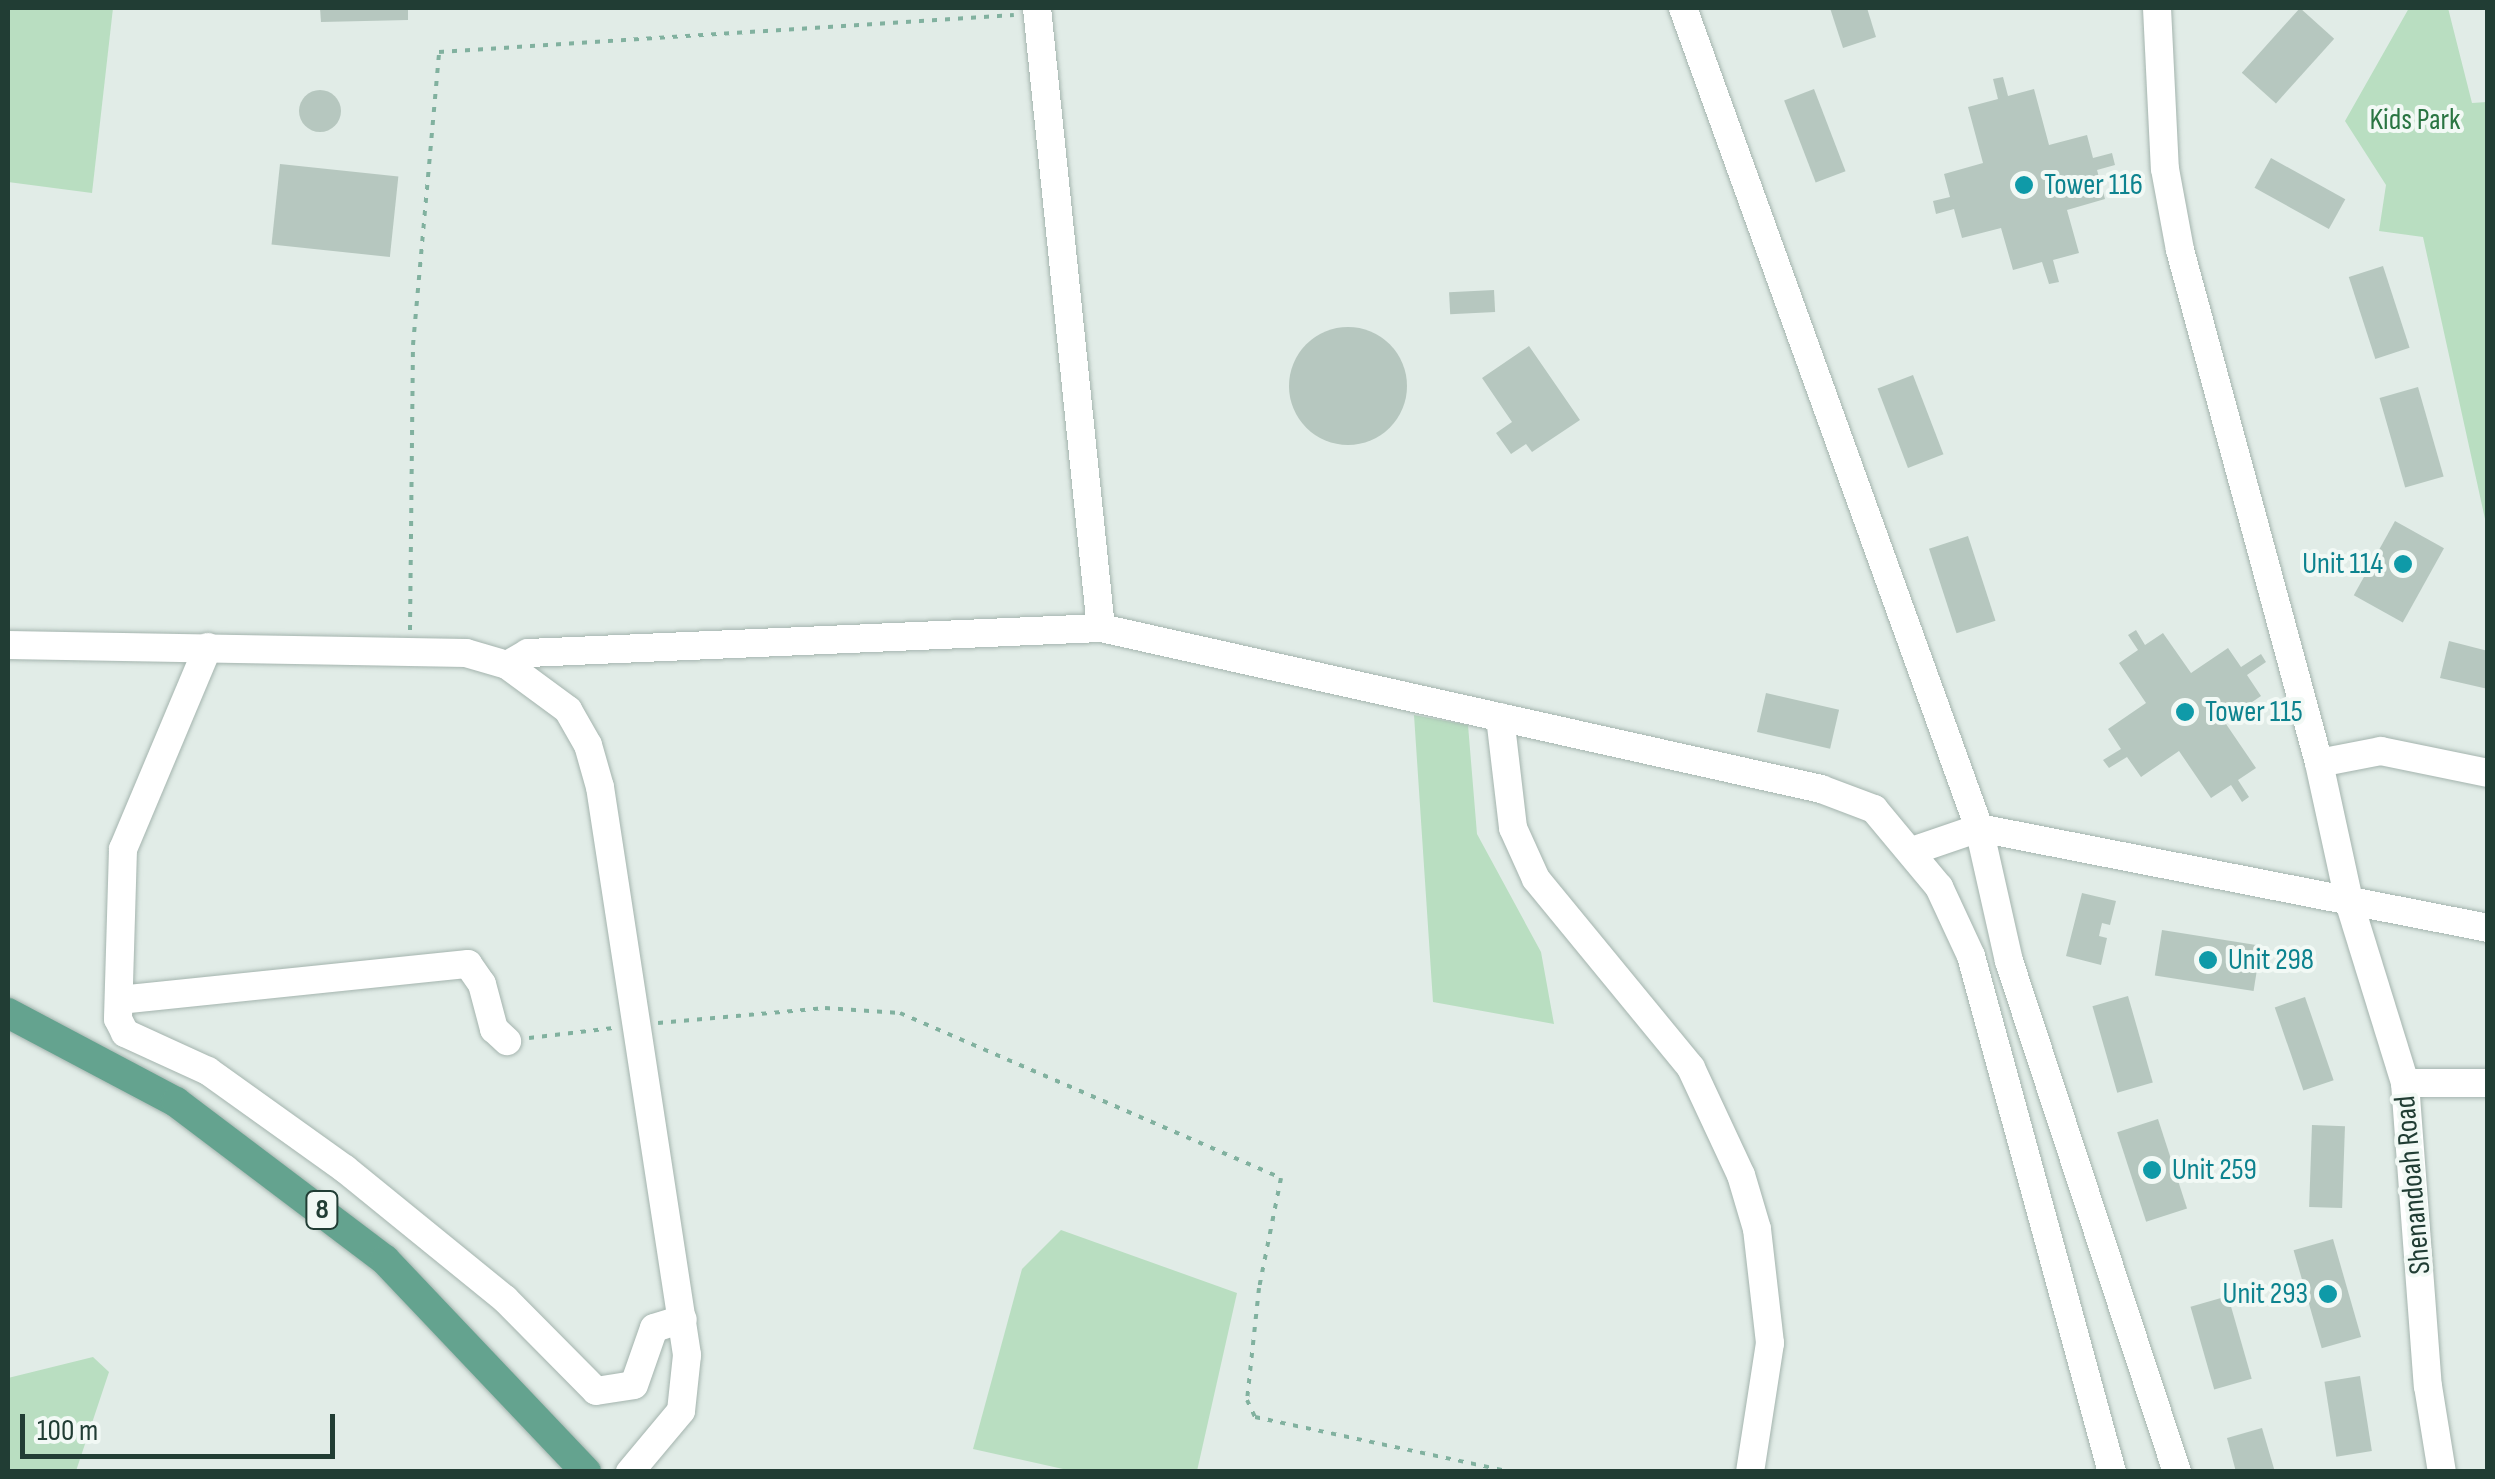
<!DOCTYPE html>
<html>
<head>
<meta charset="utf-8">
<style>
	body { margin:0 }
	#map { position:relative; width:2495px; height:1479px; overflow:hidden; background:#e1ece7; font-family:"Sofia Sans Condensed",sans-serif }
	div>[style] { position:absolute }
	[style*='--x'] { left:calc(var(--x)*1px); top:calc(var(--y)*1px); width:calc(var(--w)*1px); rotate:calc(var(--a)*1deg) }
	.green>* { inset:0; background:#b9dec1 }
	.building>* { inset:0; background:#b6c7bf; transform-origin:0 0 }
	.round { border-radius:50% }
	.path>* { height:4px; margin-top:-2px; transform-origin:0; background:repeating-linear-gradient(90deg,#81b19f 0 5px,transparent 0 13px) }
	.roads { filter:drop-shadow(0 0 2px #a4b4ae) drop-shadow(0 0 2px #a4b4ae) }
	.minor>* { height:28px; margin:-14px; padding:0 14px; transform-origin:14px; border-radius:14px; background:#fff }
	.major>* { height:30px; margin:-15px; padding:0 15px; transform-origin:15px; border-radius:15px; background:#64a38f }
	.dots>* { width:28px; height:28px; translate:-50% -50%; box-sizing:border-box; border:5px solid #f2f9f5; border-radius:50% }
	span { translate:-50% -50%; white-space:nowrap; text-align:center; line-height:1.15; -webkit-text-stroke:8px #f2f9f5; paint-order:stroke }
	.shield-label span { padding:2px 8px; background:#f2f9f5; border:2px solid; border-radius:8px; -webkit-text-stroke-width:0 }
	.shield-label { font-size:28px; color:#213d34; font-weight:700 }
	.park-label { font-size:30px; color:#2a7542 }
	.culture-label { font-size:30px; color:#0d838f }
	.left { translate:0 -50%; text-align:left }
	.right { translate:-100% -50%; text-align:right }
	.street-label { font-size:30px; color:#213d34 }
	.frame { position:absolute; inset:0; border:10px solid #213d34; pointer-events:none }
	.scale { position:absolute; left:20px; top:1414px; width:315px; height:45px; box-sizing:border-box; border:5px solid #213d34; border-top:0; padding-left:12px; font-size:30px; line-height:35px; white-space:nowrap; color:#213d34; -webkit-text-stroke:8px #f2f9f5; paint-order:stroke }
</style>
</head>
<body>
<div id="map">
	<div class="green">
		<i style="clip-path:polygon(8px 8px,113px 8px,92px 193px,8px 182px)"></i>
		<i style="clip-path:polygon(2409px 8px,2448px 8px,2472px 103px,2487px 102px,2487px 528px,2423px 237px,2379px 231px,2386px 185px,2345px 121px)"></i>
		<i style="clip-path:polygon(1414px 715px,1468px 725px,1477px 834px,1541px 952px,1554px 1024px,1433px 1002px)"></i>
		<i style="clip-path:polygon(1061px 1230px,1237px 1293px,1197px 1471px,1072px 1471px,973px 1449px,1022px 1269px)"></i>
		<i style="clip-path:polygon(93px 1357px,109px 1372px,76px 1471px,8px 1471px,8px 1378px)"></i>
	</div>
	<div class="building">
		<i style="clip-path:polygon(320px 8px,408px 8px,408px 20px,321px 22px)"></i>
		<i style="clip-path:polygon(1830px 8px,1867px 8px,1876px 37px,1843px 48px)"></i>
		<i style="left:2300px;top:8px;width:46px;height:87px;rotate:42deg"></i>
		<i style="clip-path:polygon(2003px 77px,2008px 96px,2034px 89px,2049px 145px,2087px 135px,2093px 158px,2112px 153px,2115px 165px,2097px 170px,2105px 199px,2067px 210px,2079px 253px,2053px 260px,2059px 282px,2049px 284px,2042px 262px,2013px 270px,2001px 228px,1962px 238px,1954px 209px,1936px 214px,1933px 201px,1950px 197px,1944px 174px,1983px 163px,1968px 107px,1998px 99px,1993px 79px)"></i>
		<i style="left:1814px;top:89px;width:88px;height:32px;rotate:69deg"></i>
		<i class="round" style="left:299px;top:90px;width:42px;height:42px"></i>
		<i style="left:2271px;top:158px;width:85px;height:34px;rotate:29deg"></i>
		<i style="left:280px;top:164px;width:119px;height:81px;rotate:6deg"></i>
		<i style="left:2383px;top:266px;width:86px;height:36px;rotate:72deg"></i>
		<i style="left:1494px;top:290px;width:22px;height:45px;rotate:87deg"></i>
		<i class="round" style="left:1289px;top:327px;width:118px;height:118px"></i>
		<i style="clip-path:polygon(1529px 346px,1580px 420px,1532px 452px,1526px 444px,1511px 454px,1496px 433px,1512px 422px,1482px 378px)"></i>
		<i style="left:1913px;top:375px;width:85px;height:38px;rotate:69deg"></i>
		<i style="left:2418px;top:387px;width:93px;height:40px;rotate:74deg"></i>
		<i style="left:2395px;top:521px;width:56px;height:85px;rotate:29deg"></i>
		<i style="left:1968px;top:536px;width:89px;height:41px;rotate:72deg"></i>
		<i style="clip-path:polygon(2136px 630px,2145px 645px,2163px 633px,2191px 673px,2228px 648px,2241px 667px,2261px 654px,2266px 662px,2247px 675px,2261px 696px,2224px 721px,2256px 768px,2238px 780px,2249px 797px,2242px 802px,2231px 785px,2211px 798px,2179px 751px,2141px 777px,2127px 757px,2109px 768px,2103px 760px,2121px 749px,2108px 729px,2146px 703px,2119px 663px,2138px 650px,2128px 635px)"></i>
		<i style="clip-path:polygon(2449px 641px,2488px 651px,2488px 689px,2440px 678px)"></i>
		<i style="left:1766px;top:693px;width:75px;height:40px;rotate:13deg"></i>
		<i style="clip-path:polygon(2082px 893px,2116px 901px,2110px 925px,2102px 923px,2099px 936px,2107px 938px,2101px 965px,2066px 956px)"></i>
		<i style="left:2162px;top:930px;width:100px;height:46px;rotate:9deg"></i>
		<i style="left:2128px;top:996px;width:90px;height:37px;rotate:74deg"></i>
		<i style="left:2305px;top:997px;width:88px;height:32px;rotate:71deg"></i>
		<i style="left:2158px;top:1119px;width:94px;height:43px;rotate:72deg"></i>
		<i style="left:2312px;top:1125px;width:33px;height:82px;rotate:2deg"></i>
		<i style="left:2333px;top:1239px;width:102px;height:41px;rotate:74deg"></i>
		<i style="left:2228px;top:1296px;width:86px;height:39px;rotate:74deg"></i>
		<i style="left:2360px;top:1376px;width:76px;height:36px;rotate:81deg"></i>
		<i style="clip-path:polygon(2262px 1428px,2275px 1472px,2236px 1472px,2227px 1438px)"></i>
	</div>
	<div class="path">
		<i style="--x:410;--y:630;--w:285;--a:-89.4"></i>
		<i style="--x:413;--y:345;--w:294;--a:-84.9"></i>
		<i style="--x:439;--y:52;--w:576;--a:-3.68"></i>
		<i style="--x:658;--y:1023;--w:168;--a:-5.1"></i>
		<i style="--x:825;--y:1008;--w:75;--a:3.8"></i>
		<i style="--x:900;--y:1013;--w:415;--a:23.4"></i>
		<i style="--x:1281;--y:1178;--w:112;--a:101.3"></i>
		<i style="--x:1259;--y:1288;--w:113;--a:96.1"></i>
		<i style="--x:1247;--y:1400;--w:19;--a:65"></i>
		<i style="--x:1255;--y:1417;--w:263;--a:12.1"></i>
		<i style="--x:529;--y:1038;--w:85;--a:-6.8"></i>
	</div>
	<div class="roads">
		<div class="minor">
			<i style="--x:1037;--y:8;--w:623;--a:84.11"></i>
			<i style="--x:1683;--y:8;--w:872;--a:70.15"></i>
			<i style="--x:1979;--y:828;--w:136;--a:77.3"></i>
			<i style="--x:2009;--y:961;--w:538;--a:71.8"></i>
			<i style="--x:2157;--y:8;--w:161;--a:87.2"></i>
			<i style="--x:2165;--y:169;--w:82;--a:79.5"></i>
			<i style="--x:2180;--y:250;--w:531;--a:74.84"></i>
			<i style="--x:2319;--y:763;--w:145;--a:77.7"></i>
			<i style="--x:2350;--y:905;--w:186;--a:72.8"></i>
			<i style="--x:2405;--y:1083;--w:304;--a:85.7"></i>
			<i style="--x:2428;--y:1386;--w:87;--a:80.8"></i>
			<i style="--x:8;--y:645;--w:458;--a:1"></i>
			<i style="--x:466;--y:653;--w:43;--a:16.3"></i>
			<i style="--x:507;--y:665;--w:76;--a:36.4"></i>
			<i style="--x:568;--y:710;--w:40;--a:60.3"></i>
			<i style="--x:588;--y:745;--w:44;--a:74.1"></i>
			<i style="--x:600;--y:787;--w:575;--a:81.29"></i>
			<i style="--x:687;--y:1355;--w:56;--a:96.1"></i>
			<i style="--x:681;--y:1411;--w:80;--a:129.9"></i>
			<i style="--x:208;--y:647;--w:219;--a:112.8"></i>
			<i style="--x:123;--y:849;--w:170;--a:91.7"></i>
			<i style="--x:118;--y:1019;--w:16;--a:63"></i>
			<i style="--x:125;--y:1033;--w:91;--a:24.6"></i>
			<i style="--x:208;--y:1071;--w:168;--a:35.6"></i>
			<i style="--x:345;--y:1169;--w:206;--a:39.1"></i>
			<i style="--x:505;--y:1299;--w:129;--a:45.3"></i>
			<i style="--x:596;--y:1391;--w:38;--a:-9"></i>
			<i style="--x:634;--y:1385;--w:60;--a:-70.7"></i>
			<i style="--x:654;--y:1328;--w:30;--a:-17"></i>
			<i style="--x:507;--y:665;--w:24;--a:-30"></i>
			<i style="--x:528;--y:653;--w:574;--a:-2.5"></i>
			<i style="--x:1101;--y:628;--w:738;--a:12.6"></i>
			<i style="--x:1821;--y:789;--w:57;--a:20.7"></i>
			<i style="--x:1874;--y:809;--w:102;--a:50.2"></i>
			<i style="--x:1939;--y:887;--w:76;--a:65.1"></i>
			<i style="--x:1971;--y:956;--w:535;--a:74.72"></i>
			<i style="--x:1500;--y:717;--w:112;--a:83.3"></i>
			<i style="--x:1513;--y:828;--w:56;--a:65.7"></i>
			<i style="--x:1536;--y:879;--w:244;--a:50.6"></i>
			<i style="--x:1691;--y:1068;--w:118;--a:65"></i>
			<i style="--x:1741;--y:1175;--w:56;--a:73.5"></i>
			<i style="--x:1757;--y:1229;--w:115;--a:83.5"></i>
			<i style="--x:1770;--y:1343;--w:131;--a:98.8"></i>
			<i style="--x:2319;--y:763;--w:63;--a:-11"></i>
			<i style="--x:2381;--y:751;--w:109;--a:11.6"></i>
			<i style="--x:1912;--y:851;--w:71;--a:-18.9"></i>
			<i style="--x:1979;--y:828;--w:519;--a:11.11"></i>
			<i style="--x:119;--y:1000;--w:351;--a:-5.9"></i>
			<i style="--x:468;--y:964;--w:24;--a:55"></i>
			<i style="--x:482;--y:984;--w:47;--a:75.1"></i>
			<i style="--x:494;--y:1029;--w:18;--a:43"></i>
			<i style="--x:2405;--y:1083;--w:83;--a:0"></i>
		</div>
		<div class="major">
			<i style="--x:8;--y:1013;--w:190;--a:27.9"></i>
			<i style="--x:176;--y:1102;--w:262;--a:37.1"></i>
			<i style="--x:385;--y:1260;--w:292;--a:46.5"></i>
		</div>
	</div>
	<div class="dots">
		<i style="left:2024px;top:185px;background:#0f9aa8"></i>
		<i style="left:2403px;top:564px;background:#0f9aa8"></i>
		<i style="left:2185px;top:712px;background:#0f9aa8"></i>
		<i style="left:2208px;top:960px;background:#0f9aa8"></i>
		<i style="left:2152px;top:1170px;background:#0f9aa8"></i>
		<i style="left:2328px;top:1294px;background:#0f9aa8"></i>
	</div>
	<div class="shield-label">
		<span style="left:322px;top:1210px">8</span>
	</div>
	<div class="park-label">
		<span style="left:2415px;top:120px">Kids Park</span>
	</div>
	<div class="culture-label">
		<span class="left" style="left:2044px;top:185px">Tower 116</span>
		<span class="right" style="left:2383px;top:564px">Unit 114</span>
		<span class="left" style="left:2205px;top:712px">Tower 115</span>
		<span class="left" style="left:2228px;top:960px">Unit 298</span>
		<span class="left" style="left:2172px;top:1170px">Unit 259</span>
		<span class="right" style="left:2308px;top:1294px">Unit 293</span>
	</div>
	<div class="street-label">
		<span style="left:2413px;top:1185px;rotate:-95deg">Shenandoah Road</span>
	</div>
	<div class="frame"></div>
	<div class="scale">100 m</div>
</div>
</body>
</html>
